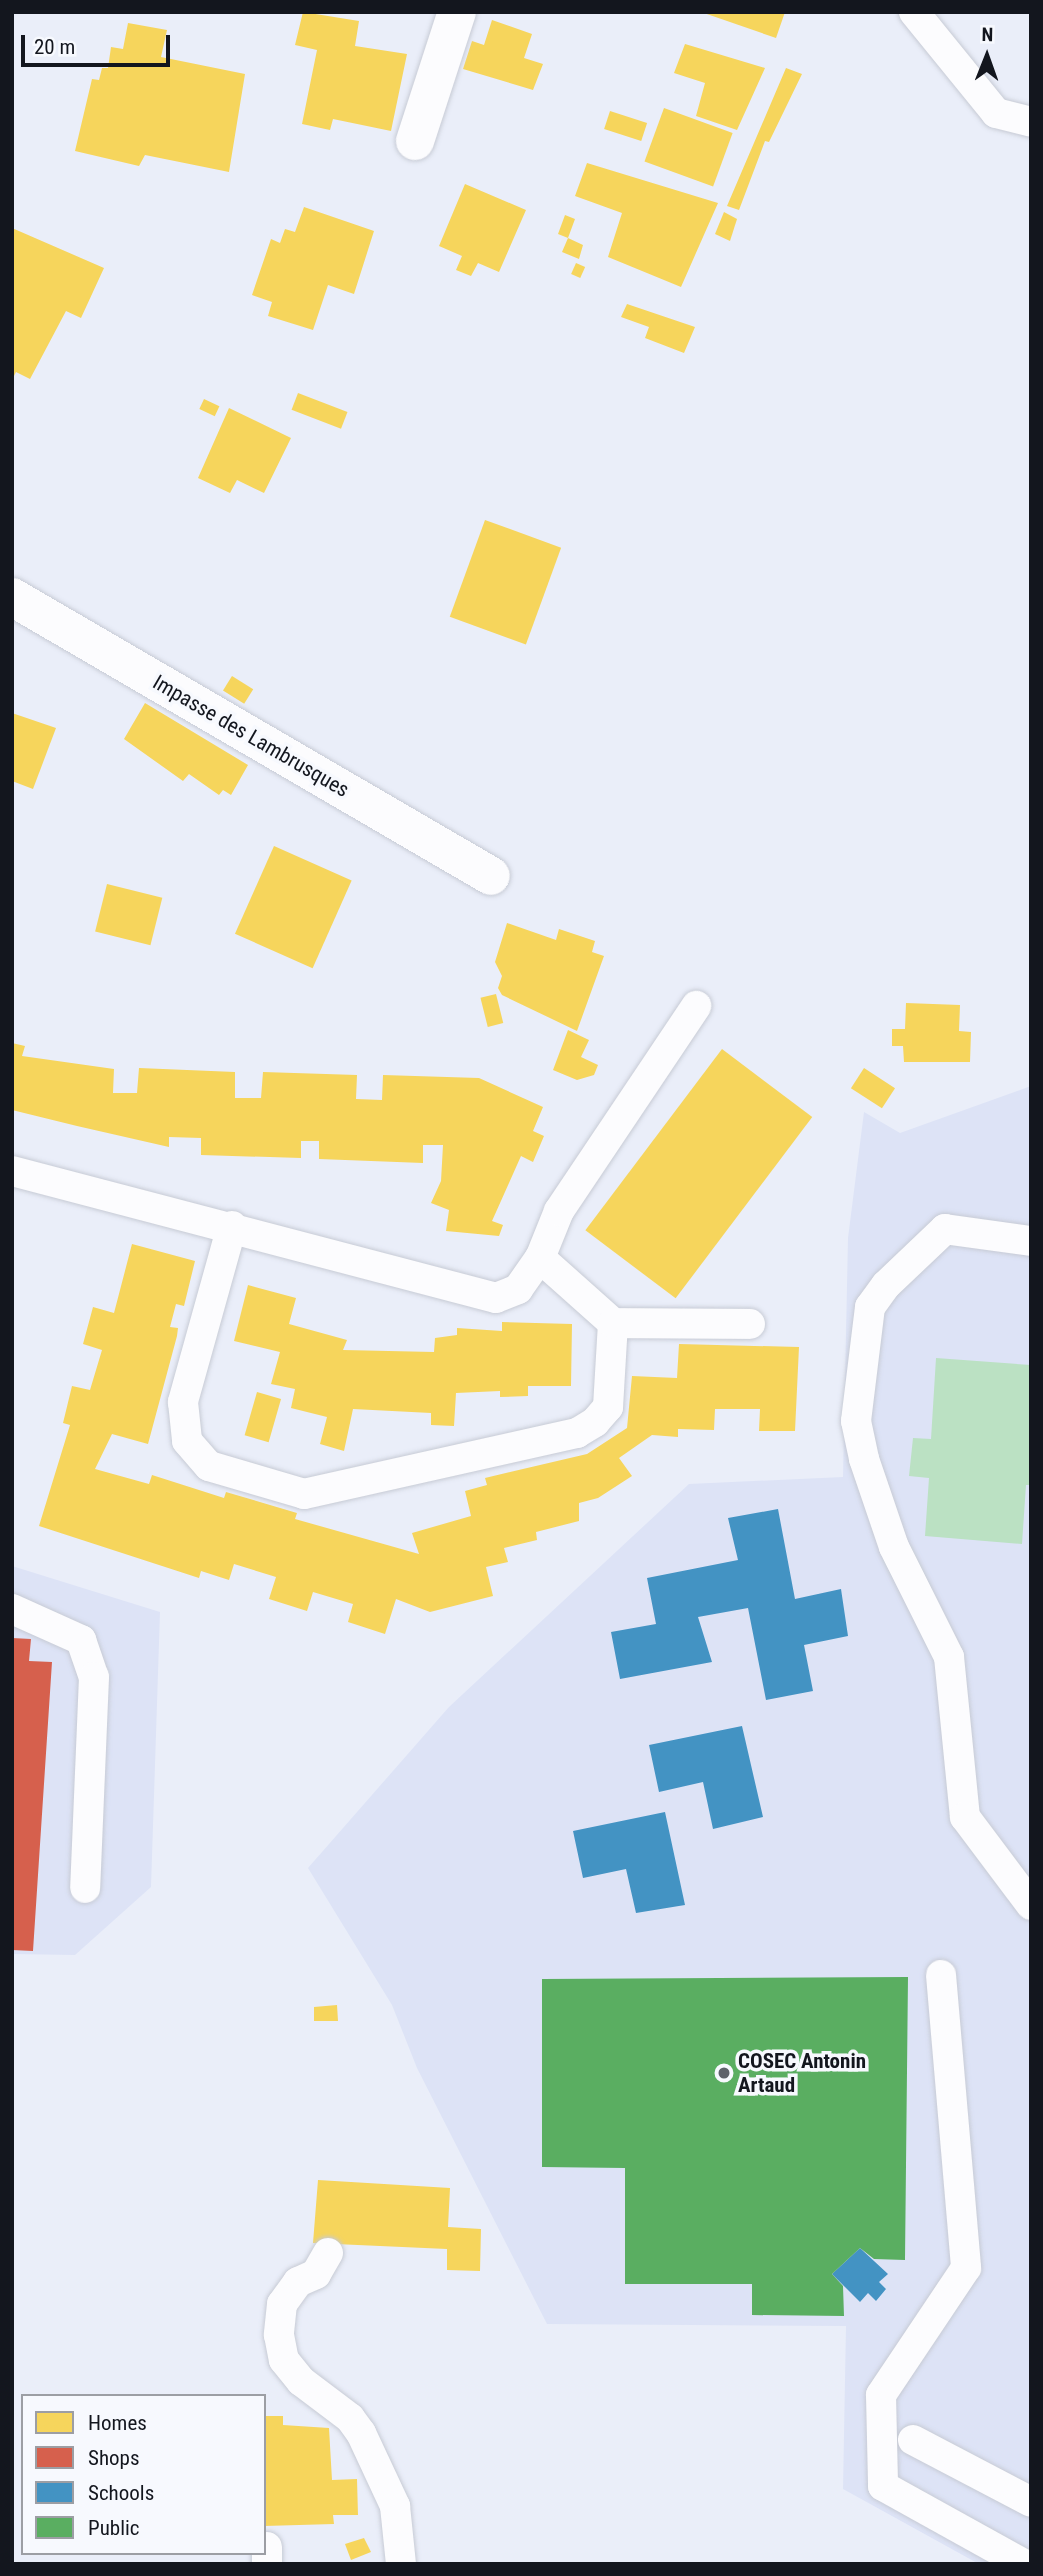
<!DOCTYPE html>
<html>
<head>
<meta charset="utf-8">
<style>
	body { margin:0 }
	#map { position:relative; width:1043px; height:2576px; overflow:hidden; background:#eaeef9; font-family:"Roboto Condensed",sans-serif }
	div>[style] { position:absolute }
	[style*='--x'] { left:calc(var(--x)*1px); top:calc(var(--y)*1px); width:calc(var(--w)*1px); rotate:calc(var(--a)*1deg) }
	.built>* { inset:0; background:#dde3f6 }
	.green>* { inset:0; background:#bbe1c3 }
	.homes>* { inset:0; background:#f6d55c; transform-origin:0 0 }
	.shops>* { inset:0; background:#d6604d }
	.schools>* { inset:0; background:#4393c3 }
	.public>* { inset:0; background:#5aae61 }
	.roads { filter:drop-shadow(0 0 2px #c7cbd5) drop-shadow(0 0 2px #c7cbd5) }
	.service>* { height:30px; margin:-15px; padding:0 15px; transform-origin:15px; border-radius:15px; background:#fcfcfe }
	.minor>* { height:38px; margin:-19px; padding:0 19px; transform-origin:19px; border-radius:19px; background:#fcfcfe }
	.dots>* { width:19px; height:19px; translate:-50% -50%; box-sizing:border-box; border:4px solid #f7f9fe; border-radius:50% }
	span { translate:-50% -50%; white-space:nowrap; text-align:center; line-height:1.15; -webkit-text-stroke:7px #f7f9fe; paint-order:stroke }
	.street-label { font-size:21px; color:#13161e }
	.poi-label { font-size:21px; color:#13161e; font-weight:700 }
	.left { translate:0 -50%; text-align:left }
	.frame { position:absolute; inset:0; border:14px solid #13161e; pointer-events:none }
	.legend { position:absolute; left:21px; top:2394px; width:245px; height:161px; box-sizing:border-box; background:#f7f9fe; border:2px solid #9c9ea4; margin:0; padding:9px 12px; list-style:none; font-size:21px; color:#13161e }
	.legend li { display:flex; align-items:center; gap:14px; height:35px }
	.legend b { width:35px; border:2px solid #9c9ea4 }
	.north { position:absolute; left:952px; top:21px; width:70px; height:70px; -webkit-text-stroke:5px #f7f9fe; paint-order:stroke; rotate:1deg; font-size:19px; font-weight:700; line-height:28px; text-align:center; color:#13161e }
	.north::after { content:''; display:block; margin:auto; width:24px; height:32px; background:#13161e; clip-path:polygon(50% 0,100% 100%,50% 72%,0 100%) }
	.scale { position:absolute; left:21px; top:35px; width:149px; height:32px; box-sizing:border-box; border:4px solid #13161e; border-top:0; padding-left:9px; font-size:21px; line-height:24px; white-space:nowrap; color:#13161e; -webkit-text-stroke:5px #f7f9fe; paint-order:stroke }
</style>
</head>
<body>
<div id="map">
	<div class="built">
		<i style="clip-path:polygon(1031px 1086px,1031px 2564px,979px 2564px,843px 2489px,846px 2326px,547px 2324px,417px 2068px,392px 2005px,308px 1868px,449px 1707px,689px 1484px,843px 1477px,848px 1238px,864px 1112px,900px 1133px)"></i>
		<i style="clip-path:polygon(12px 1566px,160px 1612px,151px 1887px,75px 1955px,12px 1954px)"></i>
	</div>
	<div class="green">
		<i style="clip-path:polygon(936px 1358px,1031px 1365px,1031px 1485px,1026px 1485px,1022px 1544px,925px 1536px,929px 1478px,909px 1476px,913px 1438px,931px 1439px)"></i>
	</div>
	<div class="homes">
		<i style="clip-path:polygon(303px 12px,359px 21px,355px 46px,407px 54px,391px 131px,333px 119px,330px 130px,302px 124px,317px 50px,295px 45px)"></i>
		<i style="clip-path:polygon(701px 12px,785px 12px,776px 38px)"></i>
		<i style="clip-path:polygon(492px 20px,532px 34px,524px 58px,543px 64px,533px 90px,463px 69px,472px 41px,484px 45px)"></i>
		<i style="clip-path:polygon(128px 23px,167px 30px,161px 57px,245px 74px,229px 172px,145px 155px,139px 166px,75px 151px,92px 79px,99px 80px,102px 68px,108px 68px,111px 47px,123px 49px)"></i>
		<i style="clip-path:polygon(685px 44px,765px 68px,737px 130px,696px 116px,705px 83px,674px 73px)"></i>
		<i style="clip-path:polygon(786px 68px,802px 74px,769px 142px,765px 141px,739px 210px,727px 206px)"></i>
		<i style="left:664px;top:108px;width:73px;height:57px;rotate:20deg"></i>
		<i style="left:610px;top:111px;width:39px;height:19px;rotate:18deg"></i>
		<i style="clip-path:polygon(587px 163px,718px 203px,681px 287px,608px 257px,622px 213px,575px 196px)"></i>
		<i style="clip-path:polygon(465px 184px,526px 210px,499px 272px,478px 263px,471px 276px,456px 270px,462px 256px,439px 246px)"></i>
		<i style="clip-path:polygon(304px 207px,374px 231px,354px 294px,328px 285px,313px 330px,268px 316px,272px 302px,252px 295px,271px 239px,280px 243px,285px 229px,295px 232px)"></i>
		<i style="clip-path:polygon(724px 212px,737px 219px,730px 241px,715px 234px)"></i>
		<i style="clip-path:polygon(565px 215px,575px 219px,568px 238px,583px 245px,579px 259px,562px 252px,568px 238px,558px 234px)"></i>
		<i style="clip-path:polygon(12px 228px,104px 268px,81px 318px,66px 311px,30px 379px,16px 372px,12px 380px)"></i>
		<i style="left:576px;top:263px;width:10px;height:12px;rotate:24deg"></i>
		<i style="clip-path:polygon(627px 304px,695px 327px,684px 353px,645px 338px,649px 327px,621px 317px)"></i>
		<i style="left:298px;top:393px;width:53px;height:18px;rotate:21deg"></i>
		<i style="left:204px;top:399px;width:17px;height:11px;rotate:25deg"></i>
		<i style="clip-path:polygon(229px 408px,291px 438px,264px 493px,237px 480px,230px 493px,198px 478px)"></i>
		<i style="left:485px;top:520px;width:81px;height:103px;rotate:20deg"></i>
		<i style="left:232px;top:676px;width:25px;height:17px;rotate:32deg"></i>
		<i style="clip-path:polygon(145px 703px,248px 765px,231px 795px,223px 790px,219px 795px,189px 774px,183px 781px,124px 739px)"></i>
		<i style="clip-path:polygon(12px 713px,56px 728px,33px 789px,12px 781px)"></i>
		<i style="left:274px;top:846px;width:85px;height:96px;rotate:24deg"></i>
		<i style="left:107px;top:884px;width:57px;height:49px;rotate:14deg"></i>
		<i style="clip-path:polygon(507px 923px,556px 940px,559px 929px,595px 941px,592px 952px,604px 956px,577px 1031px,502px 995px,498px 988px,502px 976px,495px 962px)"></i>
		<i style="left:496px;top:994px;width:30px;height:16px;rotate:76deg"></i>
		<i style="clip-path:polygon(906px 1003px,960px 1005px,959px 1031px,971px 1032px,970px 1062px,904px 1062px,903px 1046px,892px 1046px,892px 1029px,905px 1029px)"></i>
		<i style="clip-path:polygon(568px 1030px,589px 1040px,581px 1057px,598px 1065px,594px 1075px,577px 1080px,553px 1070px)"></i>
		<i style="clip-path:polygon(12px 1043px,25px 1046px,22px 1056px,114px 1069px,113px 1093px,137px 1093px,139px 1068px,235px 1072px,235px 1098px,261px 1098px,263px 1072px,357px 1075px,356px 1099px,382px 1100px,383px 1075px,479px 1078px,543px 1107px,533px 1131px,544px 1136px,533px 1162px,521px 1156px,492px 1221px,503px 1225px,499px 1236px,446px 1231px,449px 1210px,431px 1203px,441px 1181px,443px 1145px,423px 1145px,423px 1163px,319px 1159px,319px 1141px,301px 1141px,301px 1158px,201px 1155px,201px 1138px,169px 1137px,169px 1147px,77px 1126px,12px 1110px)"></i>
		<i style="left:722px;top:1049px;width:113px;height:227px;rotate:37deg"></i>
		<i style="left:864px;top:1068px;width:37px;height:24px;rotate:33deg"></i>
		<i style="clip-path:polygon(132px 1244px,195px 1261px,184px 1306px,176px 1304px,170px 1327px,178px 1328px,177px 1336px,148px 1444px,112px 1434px,95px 1469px,149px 1484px,152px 1475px,224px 1498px,226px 1492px,297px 1513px,295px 1519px,419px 1554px,412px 1533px,471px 1516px,465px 1491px,487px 1485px,485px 1478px,587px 1454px,627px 1428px,632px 1376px,677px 1378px,679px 1344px,799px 1347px,795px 1431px,759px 1431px,760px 1409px,715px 1409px,714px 1430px,678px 1429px,678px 1437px,652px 1435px,619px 1458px,632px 1476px,598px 1498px,579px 1503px,579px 1521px,536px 1532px,537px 1540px,504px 1548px,508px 1562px,486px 1567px,493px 1596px,430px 1612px,396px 1599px,385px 1634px,348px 1622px,353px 1604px,313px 1592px,307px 1611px,269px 1599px,276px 1577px,234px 1564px,229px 1580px,201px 1571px,199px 1578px,39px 1526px,70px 1425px,63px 1423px,72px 1386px,90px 1390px,102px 1350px,83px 1344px,93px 1307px,114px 1313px)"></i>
		<i style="clip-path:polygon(248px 1285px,296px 1298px,289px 1324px,347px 1340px,343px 1350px,434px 1352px,435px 1338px,457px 1335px,457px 1328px,502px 1331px,502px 1322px,572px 1324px,571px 1386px,528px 1386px,528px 1396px,500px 1397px,500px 1391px,456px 1393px,454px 1426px,431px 1425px,431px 1413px,353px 1409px,344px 1451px,320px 1444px,327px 1417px,291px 1408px,295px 1389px,271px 1384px,280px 1352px,234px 1341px)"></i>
		<i style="left:257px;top:1392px;width:25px;height:45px;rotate:16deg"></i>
		<i style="clip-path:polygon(337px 2005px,338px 2021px,314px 2021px,314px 2007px)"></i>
		<i style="clip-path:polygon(318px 2180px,450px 2188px,448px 2227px,481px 2229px,480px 2271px,447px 2270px,447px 2249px,313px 2243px)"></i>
		<i style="clip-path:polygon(264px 2416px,283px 2416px,283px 2425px,329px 2428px,332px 2480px,357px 2479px,358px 2515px,333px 2515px,334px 2524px,264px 2526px)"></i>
		<i style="clip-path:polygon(364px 2538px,371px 2552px,351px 2560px,345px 2544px)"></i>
	</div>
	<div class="shops">
		<i style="clip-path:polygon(12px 1638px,31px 1639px,29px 1661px,52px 1662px,33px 1951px,12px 1950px)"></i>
	</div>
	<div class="schools">
		<i style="clip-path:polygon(778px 1509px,795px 1599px,841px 1589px,848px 1636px,804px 1645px,813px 1691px,766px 1700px,748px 1608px,698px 1617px,712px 1662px,620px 1679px,611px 1632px,656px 1624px,647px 1578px,738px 1560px,728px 1518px)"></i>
		<i style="clip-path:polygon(742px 1726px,763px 1817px,713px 1829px,703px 1782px,659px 1792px,649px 1745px)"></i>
		<i style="clip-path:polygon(665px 1812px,685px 1905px,636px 1913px,626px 1869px,583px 1878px,573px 1831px)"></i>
		<i style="clip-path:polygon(860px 2248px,888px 2274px,879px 2282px,886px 2289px,876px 2301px,868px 2293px,860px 2302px,832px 2274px)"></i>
	</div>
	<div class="public">
		<i style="clip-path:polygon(908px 1977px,905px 2260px,874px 2259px,860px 2248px,832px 2274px,843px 2286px,844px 2316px,752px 2315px,752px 2284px,625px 2284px,625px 2168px,542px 2167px,542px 1979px)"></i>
	</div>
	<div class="roads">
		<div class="service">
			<i style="--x:914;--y:12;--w:130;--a:50.9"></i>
			<i style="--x:996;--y:113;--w:36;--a:14"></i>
			<i style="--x:12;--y:1171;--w:500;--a:14.7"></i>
			<i style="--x:496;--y:1298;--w:24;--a:-22"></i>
			<i style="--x:518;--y:1289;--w:38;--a:-55"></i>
			<i style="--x:540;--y:1258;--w:51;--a:-68"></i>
			<i style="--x:559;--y:1211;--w:247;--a:-56.2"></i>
			<i style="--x:232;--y:1226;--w:183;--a:105.6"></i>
			<i style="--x:183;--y:1402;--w:39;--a:84"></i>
			<i style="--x:187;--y:1441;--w:33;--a:49"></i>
			<i style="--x:209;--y:1466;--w:99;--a:16.4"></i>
			<i style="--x:304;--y:1494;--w:280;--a:-12.6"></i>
			<i style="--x:577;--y:1433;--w:21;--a:-31"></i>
			<i style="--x:595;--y:1422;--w:20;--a:-49"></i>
			<i style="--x:608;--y:1407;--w:84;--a:-86.6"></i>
			<i style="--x:613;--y:1323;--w:98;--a:-138.3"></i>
			<i style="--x:1031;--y:1241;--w:87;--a:-172.1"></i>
			<i style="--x:945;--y:1229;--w:81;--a:136.5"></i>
			<i style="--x:886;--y:1285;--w:27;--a:126"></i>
			<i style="--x:870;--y:1307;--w:115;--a:97"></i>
			<i style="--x:856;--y:1421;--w:39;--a:78"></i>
			<i style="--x:864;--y:1459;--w:93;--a:71.2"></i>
			<i style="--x:894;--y:1547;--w:123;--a:63.4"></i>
			<i style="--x:949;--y:1657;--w:161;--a:84.3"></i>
			<i style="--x:965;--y:1817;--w:110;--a:53.1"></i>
			<i style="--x:613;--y:1323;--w:137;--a:0.4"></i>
			<i style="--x:12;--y:1609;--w:76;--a:24.2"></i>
			<i style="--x:81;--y:1640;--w:39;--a:71"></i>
			<i style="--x:94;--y:1677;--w:211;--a:92.4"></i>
			<i style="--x:941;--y:1975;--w:294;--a:85.1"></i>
			<i style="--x:966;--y:2268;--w:153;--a:123.8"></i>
			<i style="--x:881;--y:2395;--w:91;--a:88.7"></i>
			<i style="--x:883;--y:2486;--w:161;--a:29"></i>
			<i style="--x:328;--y:2253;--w:24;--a:120"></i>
			<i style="--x:316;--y:2274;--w:20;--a:156"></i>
			<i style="--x:298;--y:2282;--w:27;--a:126"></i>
			<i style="--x:282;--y:2304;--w:31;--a:96"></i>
			<i style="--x:279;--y:2335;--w:25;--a:79"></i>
			<i style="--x:284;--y:2360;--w:27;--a:51"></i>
			<i style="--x:301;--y:2381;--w:61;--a:37.1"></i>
			<i style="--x:350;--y:2418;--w:19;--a:54"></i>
			<i style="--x:361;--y:2433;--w:81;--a:65"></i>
			<i style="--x:395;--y:2506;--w:58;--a:84.1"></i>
			<i style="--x:913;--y:2440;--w:133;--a:27.7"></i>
			<i style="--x:267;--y:2564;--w:17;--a:-90"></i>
		</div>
		<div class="minor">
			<i style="--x:415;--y:141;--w:136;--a:-72"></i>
			<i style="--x:12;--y:597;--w:554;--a:30.22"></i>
		</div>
	</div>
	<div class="dots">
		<i style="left:724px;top:2073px;background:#5e626b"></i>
	</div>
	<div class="street-label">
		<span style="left:251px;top:736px;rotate:30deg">Impasse des Lambrusques</span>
	</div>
	<div class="poi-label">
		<span class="left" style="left:738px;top:2073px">COSEC Antonin<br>Artaud</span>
	</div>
	<div class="frame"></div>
	<ul class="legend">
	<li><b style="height:19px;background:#f6d55c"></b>Homes</li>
	<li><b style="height:19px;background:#d6604d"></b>Shops</li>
	<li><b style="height:19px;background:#4393c3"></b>Schools</li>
	<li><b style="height:19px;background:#5aae61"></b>Public</li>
	</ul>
	<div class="north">N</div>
	<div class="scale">20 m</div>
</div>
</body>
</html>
